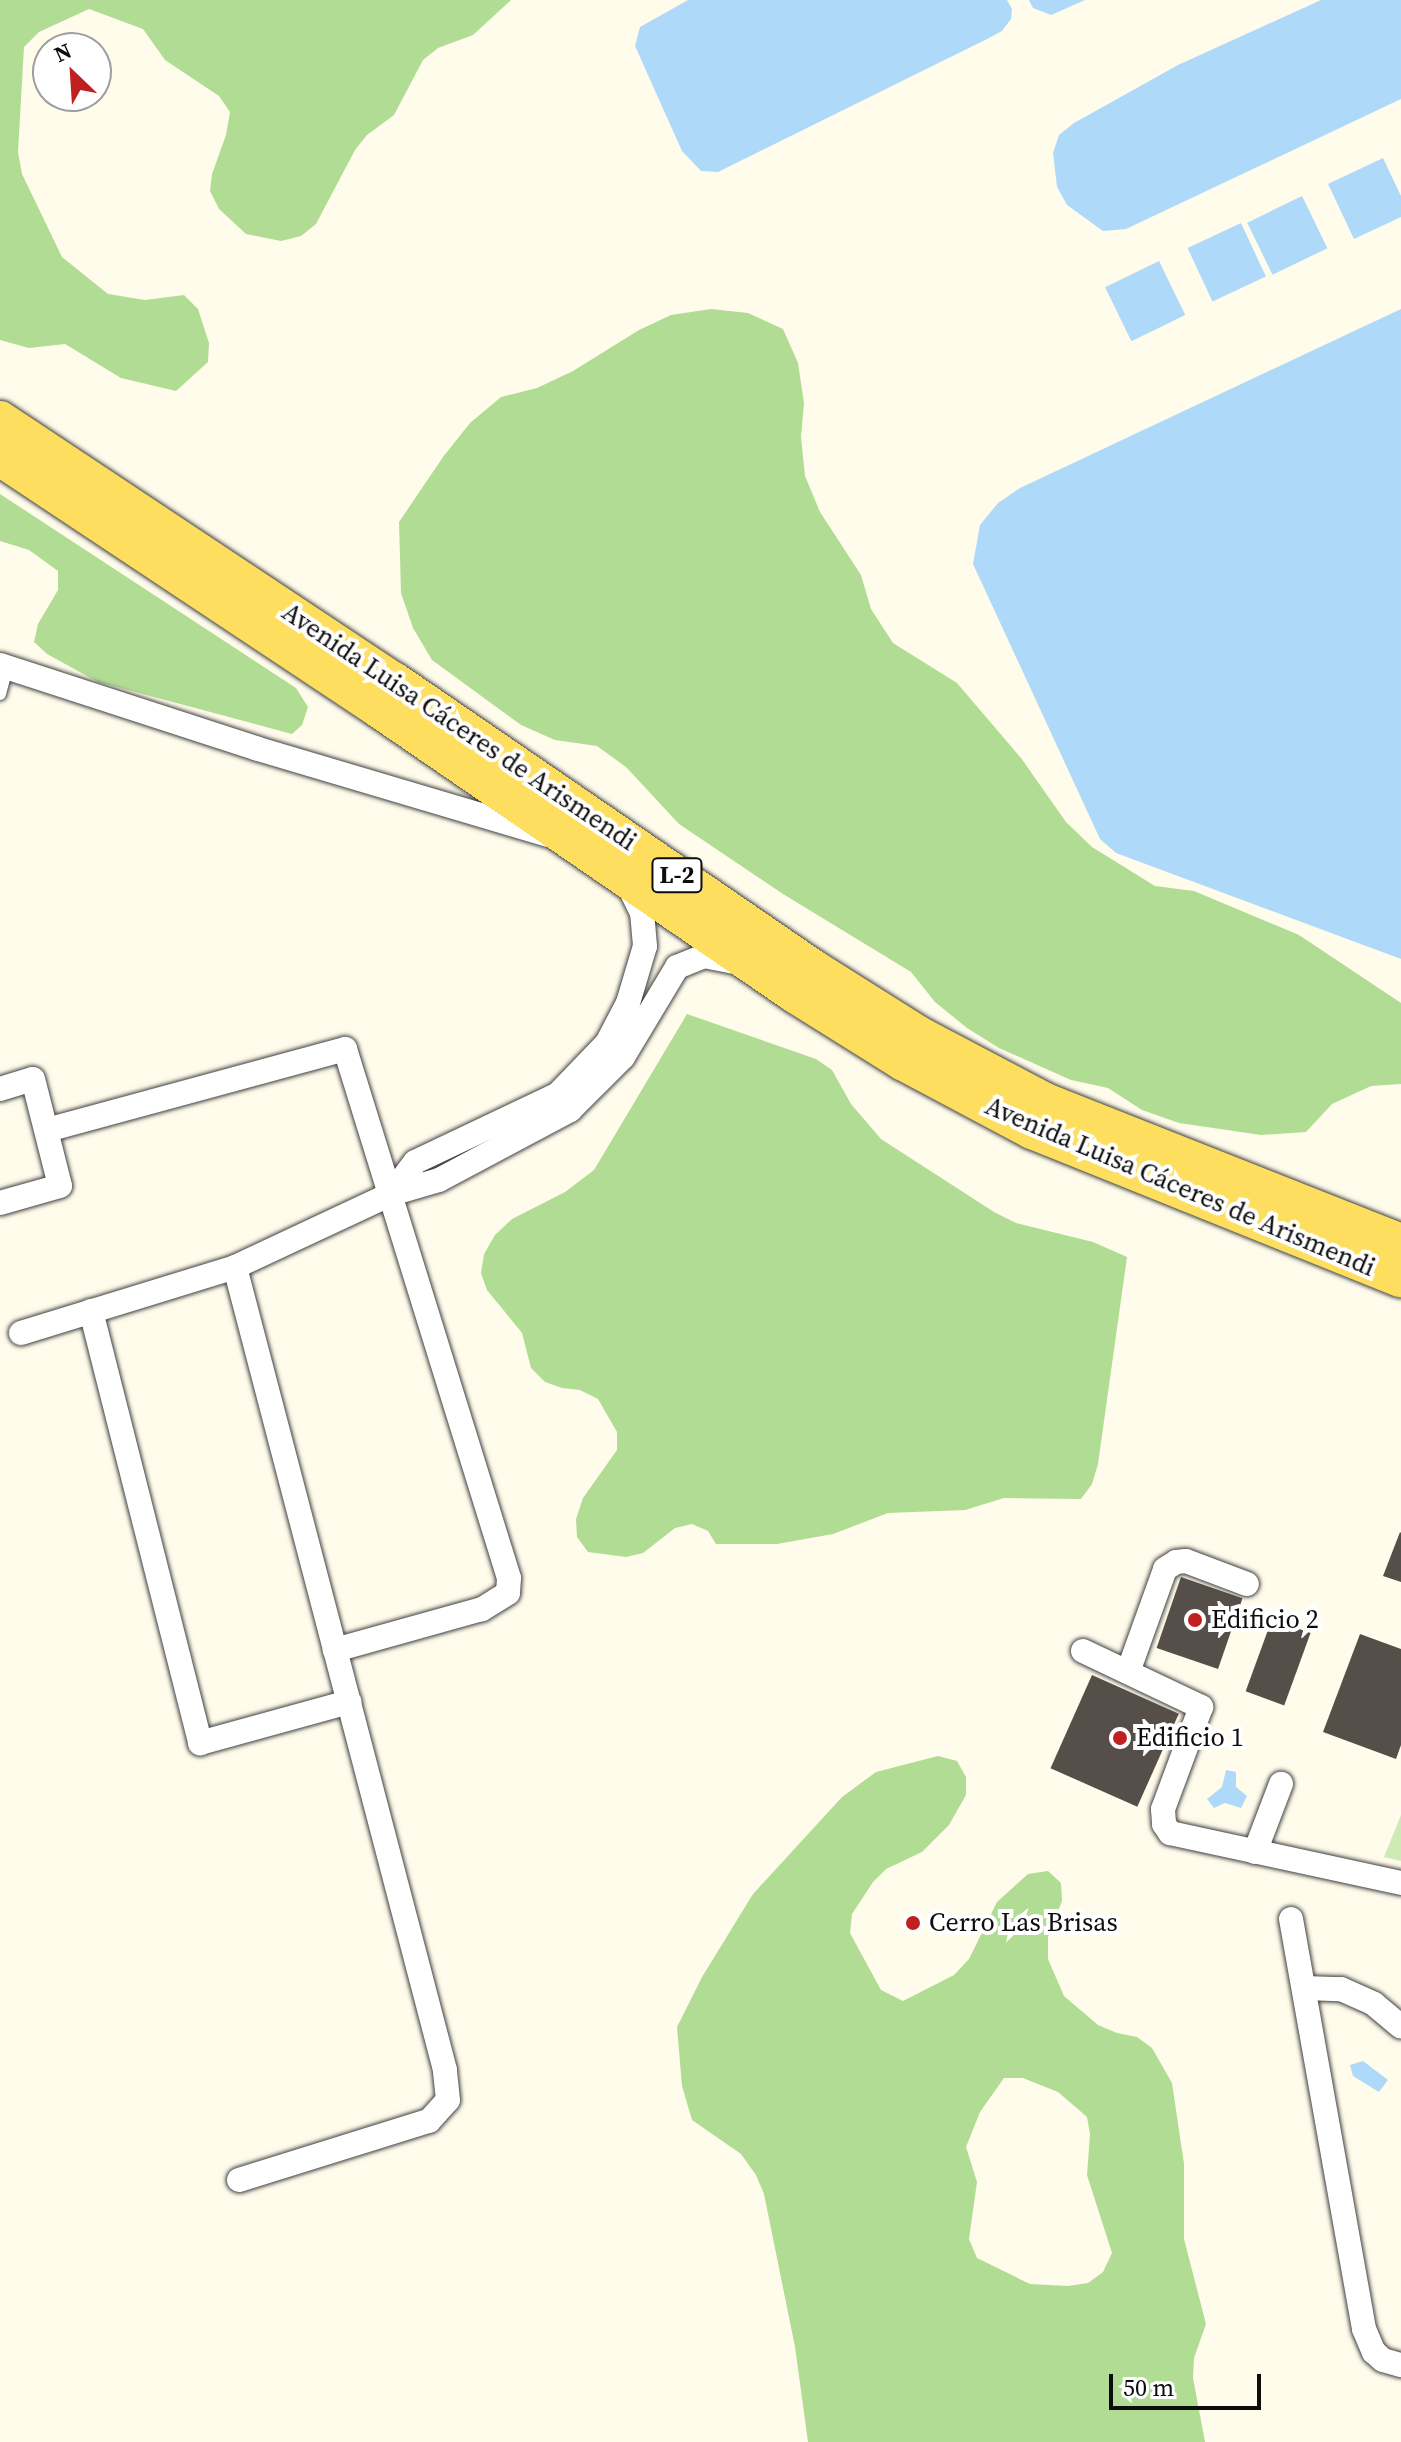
<!DOCTYPE html>
<html>
<head>
<meta charset="utf-8">
<style>
	body { margin:0 }
	#map { position:relative; width:1401px; height:2442px; overflow:hidden; background:#fffcec; font-family:"Source Serif 4",serif }
	div>[style] { position:absolute }
	[style*='--x'] { left:calc(var(--x)*1px); top:calc(var(--y)*1px); width:calc(var(--w)*1px); rotate:calc(var(--a)*1deg) }
	.green>* { inset:0; background:#ceeab5 }
	.forest>* { inset:0; background:#b1dc93 }
	.water>* { inset:0; background:#afd9f8; transform-origin:0 0 }
	.building>* { inset:0; background:#564e49; transform-origin:0 0 }
	.roads { filter:drop-shadow(0 0 2px #404040) drop-shadow(0 0 2px #404040) }
	.lane>* { height:12px; margin:-6px; padding:0 6px; transform-origin:6px; border-radius:6px; background:#fff }
	.street>* { height:24px; margin:-12px; padding:0 12px; transform-origin:12px; border-radius:12px; background:#fff }
	.primary>* { height:38px; margin:-19px; padding:0 19px; transform-origin:19px; border-radius:19px; background:#fdde5e }
	.dots>* { width:22px; height:22px; translate:-50% -50%; box-sizing:border-box; border:4px solid #fff; border-radius:50% }
	span { translate:-50% -50%; white-space:nowrap; text-align:center; line-height:1.15; -webkit-text-stroke:8px #fff; paint-order:stroke }
	.shield-label span { padding:2px 6px; background:#fff; border:2px solid; border-radius:6px; -webkit-text-stroke-width:0 }
	.shield-label { font-size:24px; color:#0d0d0d; font-weight:700 }
	.street-label { font-size:26px; color:#0d0d0d }
	.poi-label { font-size:26px; color:#0d0d0d }
	.left { translate:0 -50%; text-align:left }
	.north { position:absolute; left:32px; top:32px; width:80px; height:80px; box-sizing:border-box; background:#fff; border:2px solid #9e9e9e; border-radius:50%; rotate:335deg; font-size:22px; font-weight:700; line-height:32px; text-align:center; color:#0d0d0d }
	.north::after { content:''; display:block; margin:auto; width:28px; height:36px; background:#c12020; clip-path:polygon(50% 0,100% 100%,50% 72%,0 100%) }
	.scale { position:absolute; left:1109px; top:2374px; width:152px; height:36px; box-sizing:border-box; border:4px solid #0d0d0d; border-top:0; padding-left:10px; font-size:24px; line-height:28px; white-space:nowrap; color:#0d0d0d; -webkit-text-stroke:6px #fff; paint-order:stroke }
</style>
</head>
<body>
<div id="map">
	<div class="green">
		<i style="clip-path:polygon(1401px 1815px,1401px 1861px,1384px 1857px)"></i>
	</div>
	<div class="forest">
		<i style="clip-path:polygon(0 0,511px 0,473px 35px,438px 48px,423px 60px,394px 115px,367px 135px,355px 150px,316px 224px,301px 236px,281px 241px,246px 234px,219px 209px,210px 191px,212px 174px,226px 135px,230px 112px,219px 96px,165px 60px,143px 29px,89px 9px,39px 32px,24px 47px,18px 152px,22px 174px,62px 257px,108px 294px,145px 300px,184px 295px,198px 309px,209px 343px,208px 362px,176px 391px,121px 378px,65px 344px,29px 348px,0 340px)"></i>
		<i style="clip-path:polygon(711px 309px,748px 313px,783px 329px,798px 363px,804px 403px,801px 437px,805px 476px,820px 512px,861px 575px,871px 609px,893px 643px,957px 683px,1021px 758px,1066px 822px,1092px 847px,1155px 886px,1194px 891px,1299px 935px,1401px 1003px,1401px 1084px,1371px 1086px,1332px 1104px,1306px 1132px,1261px 1135px,1179px 1123px,1142px 1110px,1108px 1088px,1071px 1080px,999px 1048px,967px 1028px,935px 1002px,911px 972px,783px 894px,679px 824px,626px 767px,597px 746px,555px 740px,521px 725px,432px 660px,413px 628px,401px 593px,399px 522px,443px 457px,470px 423px,501px 397px,537px 388px,573px 371px,639px 330px,671px 315px)"></i>
		<i style="clip-path:polygon(0 494px,296px 688px,308px 707px,302px 725px,292px 734px,98px 682px,47px 654px,34px 642px,38px 624px,58px 590px,58px 571px,29px 550px,0 541px)"></i>
		<i style="clip-path:polygon(687px 1014px,816px 1059px,832px 1070px,851px 1104px,881px 1139px,994px 1212px,1016px 1223px,1093px 1242px,1127px 1257px,1098px 1464px,1092px 1484px,1081px 1499px,1004px 1498px,965px 1510px,888px 1513px,833px 1534px,777px 1544px,716px 1544px,708px 1531px,692px 1524px,675px 1528px,643px 1553px,626px 1557px,588px 1552px,577px 1537px,576px 1519px,583px 1498px,617px 1450px,617px 1432px,598px 1399px,580px 1390px,562px 1388px,545px 1382px,531px 1368px,522px 1333px,487px 1290px,481px 1273px,484px 1254px,495px 1235px,512px 1219px,565px 1192px,594px 1170px)"></i>
		<i style="clip-path:polygon(evenodd,938px 1756px,957px 1761px,966px 1777px,966px 1795px,949px 1825px,922px 1852px,886px 1869px,873px 1882px,852px 1914px,850px 1933px,881px 1990px,903px 2001px,954px 1975px,969px 1959px,997px 1902px,1028px 1874px,1048px 1871px,1061px 1883px,1062px 1901px,1048px 1937px,1048px 1959px,1064px 1996px,1098px 2025px,1117px 2033px,1137px 2037px,1152px 2048px,1172px 2083px,1184px 2164px,1184px 2239px,1206px 2324px,1194px 2358px,1193px 2378px,1205px 2442px,808px 2442px,795px 2347px,764px 2194px,756px 2175px,741px 2154px,692px 2120px,682px 2086px,677px 2027px,702px 1977px,753px 1894px,842px 1797px,876px 1772px,938px 1756px,1004px 2078px,1023px 2078px,1058px 2092px,1087px 2117px,1090px 2134px,1087px 2175px,1112px 2253px,1103px 2272px,1088px 2283px,1068px 2286px,1030px 2284px,977px 2258px,969px 2239px,977px 2182px,966px 2147px,980px 2112px,1004px 2078px)"></i>
	</div>
	<div class="water">
		<i style="clip-path:polygon(688px 0,1007px 0,1012px 9px,1011px 19px,1002px 31px,987px 39px,718px 172px,701px 171px,682px 151px,635px 46px,640px 27px)"></i>
		<i style="clip-path:polygon(1029px 0,1085px 0,1051px 15px,1033px 8px)"></i>
		<i style="clip-path:polygon(1321px 0,1401px 0,1401px 99px,1126px 229px,1103px 231px,1067px 205px,1057px 187px,1053px 153px,1059px 135px,1074px 123px,1178px 65px)"></i>
		<i style="clip-path:polygon(1383px 158px,1401px 196px,1401px 217px,1354px 239px,1328px 184px)"></i>
		<i style="left:1302px;top:196px;width:58px;height:61px;rotate:64deg"></i>
		<i style="left:1241px;top:223px;width:59px;height:59px;rotate:65deg"></i>
		<i style="left:1159px;top:261px;width:60px;height:60px;rotate:64deg"></i>
		<i style="clip-path:polygon(1401px 309px,1401px 959px,1116px 853px,1100px 839px,973px 564px,980px 525px,998px 503px,1020px 488px)"></i>
		<i style="clip-path:polygon(1226px 1770px,1236px 1772px,1236px 1787px,1247px 1796px,1241px 1808px,1225px 1803px,1214px 1808px,1207px 1799px,1222px 1787px)"></i>
		<i style="clip-path:polygon(1363px 2061px,1388px 2080px,1379px 2092px,1353px 2076px,1350px 2065px)"></i>
	</div>
	<div class="building">
		<i style="clip-path:polygon(1400px 1532px,1401px 1533px,1401px 1582px,1383px 1576px)"></i>
		<i style="left:1181px;top:1577px;width:65px;height:75px;rotate:19deg"></i>
		<i style="left:1272px;top:1619px;width:41px;height:77px;rotate:20deg"></i>
		<i style="clip-path:polygon(1360px 1634px,1401px 1649px,1401px 1745px,1396px 1759px,1323px 1732px)"></i>
		<i style="left:1092px;top:1675px;width:95px;height:102px;rotate:24deg"></i>
	</div>
	<div class="roads">
		<div class="lane">
			<i style="--x:0;--y:694;--w:28;--a:-75"></i>
		</div>
		<div class="street">
			<i style="--x:0;--y:665;--w:271;--a:18"></i>
			<i style="--x:258;--y:749;--w:302;--a:16.5"></i>
			<i style="--x:0;--y:1089;--w:34;--a:-17"></i>
			<i style="--x:33;--y:1079;--w:110;--a:75.8"></i>
			<i style="--x:60;--y:1186;--w:62;--a:164.2"></i>
			<i style="--x:47;--y:1130;--w:309;--a:-15.2"></i>
			<i style="--x:345;--y:1049;--w:554;--a:72.78"></i>
			<i style="--x:509;--y:1578;--w:15;--a:94"></i>
			<i style="--x:508;--y:1593;--w:31;--a:148"></i>
			<i style="--x:482;--y:1609;--w:153;--a:164.4"></i>
			<i style="--x:391;--y:1194;--w:40;--a:-53"></i>
			<i style="--x:415;--y:1162;--w:158;--a:-25.4"></i>
			<i style="--x:558;--y:1094;--w:71;--a:-46.1"></i>
			<i style="--x:607;--y:1043;--w:45;--a:-62.3"></i>
			<i style="--x:628;--y:1003;--w:59;--a:-73.4"></i>
			<i style="--x:645;--y:946;--w:33;--a:-95"></i>
			<i style="--x:642;--y:913;--w:34;--a:-116"></i>
			<i style="--x:91;--y:1311;--w:446;--a:75.8"></i>
			<i style="--x:200;--y:1743;--w:155;--a:-15.4"></i>
			<i style="--x:21;--y:1333;--w:224;--a:-17.1"></i>
			<i style="--x:1083;--y:1651;--w:131;--a:25.4"></i>
			<i style="--x:1201;--y:1707;--w:109;--a:110.4"></i>
			<i style="--x:1163;--y:1809;--w:15;--a:86"></i>
			<i style="--x:1164;--y:1824;--w:11;--a:56"></i>
			<i style="--x:1170;--y:1833;--w:236;--a:12.2"></i>
			<i style="--x:1128;--y:1672;--w:109;--a:-70.2"></i>
			<i style="--x:1165;--y:1569;--w:13;--a:-32"></i>
			<i style="--x:1176;--y:1562;--w:10;--a:-6"></i>
			<i style="--x:1186;--y:1561;--w:65;--a:20.7"></i>
			<i style="--x:1255;--y:1852;--w:73;--a:-69.1"></i>
			<i style="--x:1291;--y:1919;--w:416;--a:79.9"></i>
			<i style="--x:1364;--y:2329;--w:25;--a:67"></i>
			<i style="--x:1374;--y:2352;--w:12;--a:42"></i>
			<i style="--x:1383;--y:2360;--w:19;--a:16"></i>
			<i style="--x:1304;--y:1988;--w:37;--a:2"></i>
			<i style="--x:1341;--y:1989;--w:36;--a:24"></i>
			<i style="--x:1374;--y:2004;--w:35;--a:40"></i>
			<i style="--x:239;--y:2180;--w:199;--a:-17.3"></i>
			<i style="--x:429;--y:2121;--w:28;--a:-48"></i>
			<i style="--x:448;--y:2100;--w:30;--a:-96"></i>
			<i style="--x:445;--y:2070;--w:830;--a:-104.66"></i>
			<i style="--x:235;--y:1267;--w:172;--a:-25.1"></i>
			<i style="--x:391;--y:1194;--w:50;--a:-16.3"></i>
			<i style="--x:439;--y:1180;--w:149;--a:-28.1"></i>
			<i style="--x:570;--y:1110;--w:75;--a:-45"></i>
			<i style="--x:623;--y:1057;--w:105;--a:-59"></i>
			<i style="--x:677;--y:967;--w:29;--a:-22"></i>
			<i style="--x:704;--y:956;--w:36;--a:11"></i>
		</div>
		<div class="primary">
			<i style="--x:0;--y:420;--w:474;--a:33.6"></i>
			<i style="--x:395;--y:682;--w:506;--a:34.44"></i>
			<i style="--x:812;--y:968;--w:128;--a:32.2"></i>
			<i style="--x:920;--y:1036;--w:141;--a:27.8"></i>
			<i style="--x:1045;--y:1102;--w:383;--a:21.6"></i>
			<i style="--x:0;--y:457;--w:454;--a:33.6"></i>
			<i style="--x:378;--y:708;--w:506;--a:34.44"></i>
			<i style="--x:795;--y:994;--w:128;--a:32"></i>
			<i style="--x:904;--y:1062;--w:145;--a:28"></i>
			<i style="--x:1032;--y:1130;--w:398;--a:21.9"></i>
		</div>
	</div>
	<div class="dots">
		<i style="left:1195px;top:1620px;background:#c12020"></i>
		<i style="left:1120px;top:1738px;background:#c12020"></i>
		<i style="left:913px;top:1923px;background:#c12020"></i>
	</div>
	<div class="shield-label">
		<span style="left:677px;top:875px">L-2</span>
	</div>
	<div class="street-label">
		<span style="left:459px;top:727px;rotate:34deg">Avenida Luisa Cáceres de Arismendi</span>
		<span style="left:1180px;top:1187px;rotate:23deg">Avenida Luisa Cáceres de Arismendi</span>
	</div>
	<div class="poi-label">
		<span class="left" style="left:1211px;top:1620px">Edificio 2</span>
		<span class="left" style="left:1136px;top:1738px">Edificio 1</span>
		<span class="left" style="left:929px;top:1923px">Cerro Las Brisas</span>
	</div>
	<div class="north">N</div>
	<div class="scale">50 m</div>
</div>
</body>
</html>
